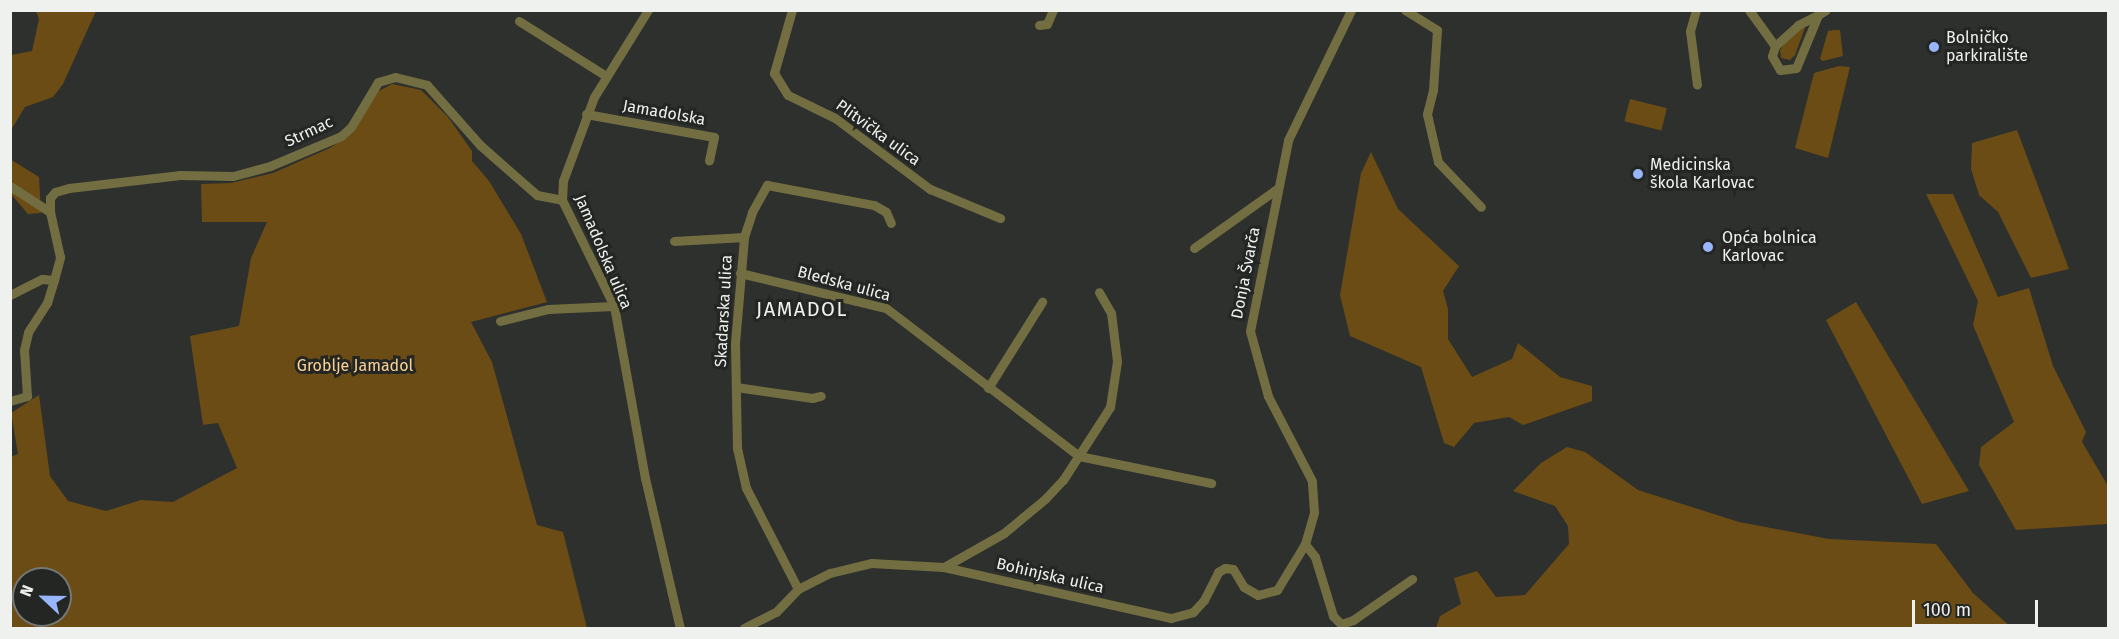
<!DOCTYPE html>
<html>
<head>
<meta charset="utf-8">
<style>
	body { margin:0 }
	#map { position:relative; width:2119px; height:639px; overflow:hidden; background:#2e302d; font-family:"Fira Sans",sans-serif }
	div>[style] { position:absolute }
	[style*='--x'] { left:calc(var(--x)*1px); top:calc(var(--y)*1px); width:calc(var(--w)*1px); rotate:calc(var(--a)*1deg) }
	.green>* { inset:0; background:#6b4c14; transform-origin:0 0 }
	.street>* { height:9px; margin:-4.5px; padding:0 4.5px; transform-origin:4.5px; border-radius:4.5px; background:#726e41 }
	.dots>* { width:16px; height:16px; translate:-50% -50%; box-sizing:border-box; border:3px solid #242623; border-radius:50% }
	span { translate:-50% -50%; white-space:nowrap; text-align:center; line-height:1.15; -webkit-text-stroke:6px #242623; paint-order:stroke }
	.poi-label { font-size:16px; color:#eff1ef }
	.left { translate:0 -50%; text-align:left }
	.street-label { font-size:16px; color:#eff1ef }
	.park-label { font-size:16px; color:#fad294 }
	.quarter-label { font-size:20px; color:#eff1ef; letter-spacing:1.5px }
	.frame { position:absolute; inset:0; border:12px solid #eff1ef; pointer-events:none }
	.north { position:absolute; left:12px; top:567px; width:60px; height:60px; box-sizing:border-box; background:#242623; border:2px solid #757775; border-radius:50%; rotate:292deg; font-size:16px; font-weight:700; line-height:24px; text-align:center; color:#eff1ef }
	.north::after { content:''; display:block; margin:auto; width:21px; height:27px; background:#98b6fd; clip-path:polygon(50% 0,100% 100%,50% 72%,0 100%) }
	.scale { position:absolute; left:1912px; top:600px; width:126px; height:27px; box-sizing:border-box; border:3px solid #eff1ef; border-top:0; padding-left:8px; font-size:18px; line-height:21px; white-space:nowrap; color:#eff1ef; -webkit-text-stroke:4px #242623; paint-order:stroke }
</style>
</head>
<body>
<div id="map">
	<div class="green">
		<i style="clip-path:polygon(36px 11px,96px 11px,63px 84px,53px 97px,25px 107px,11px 130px,11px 55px,32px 51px,39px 19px)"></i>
		<i style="clip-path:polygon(1806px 25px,1795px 55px,1790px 60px,1781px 58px,1780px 50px,1785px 43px)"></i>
		<i style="clip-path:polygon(1834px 30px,1840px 30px,1843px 56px,1823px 61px,1820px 59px,1828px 31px)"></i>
		<i style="clip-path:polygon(1839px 66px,1850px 67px,1828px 158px,1795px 148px,1814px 73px)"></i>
		<i style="clip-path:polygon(evenodd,392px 84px,421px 90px,448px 117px,472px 151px,472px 161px,489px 181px,521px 234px,547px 302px,471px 322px,492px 362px,537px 525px,563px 532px,587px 628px,11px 628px,10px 457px,18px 454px,11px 413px,39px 395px,50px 476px,68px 501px,106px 511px,141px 500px,173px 502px,237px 468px,218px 423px,203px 425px,190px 336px,239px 326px,251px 258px,267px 222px,202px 222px,201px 184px,231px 183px,273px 173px,330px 148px,354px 131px,377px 92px,392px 84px,24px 579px,60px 579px,60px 615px,24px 615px,24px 579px)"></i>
		<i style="left:1630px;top:99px;width:38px;height:23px;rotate:14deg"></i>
		<i style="clip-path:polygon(2017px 130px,2069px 269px,2031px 278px,1998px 212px,1979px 195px,1971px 169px,1972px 143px)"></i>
		<i style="clip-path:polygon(1371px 152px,1398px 209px,1459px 266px,1443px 291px,1448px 309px,1448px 339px,1472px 377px,1512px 359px,1518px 343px,1560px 377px,1592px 386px,1592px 401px,1523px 425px,1509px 417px,1474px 423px,1454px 447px,1444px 443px,1421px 367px,1350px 336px,1340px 295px,1361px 173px)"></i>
		<i style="clip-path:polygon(10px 159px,39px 177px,41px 213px,28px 214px,11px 194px)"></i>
		<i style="clip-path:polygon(1926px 194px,1953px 194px,1998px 297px,2029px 288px,2053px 366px,2086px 432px,2082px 442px,2108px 486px,2108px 524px,2016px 530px,1979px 465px,1981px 447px,2014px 422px,1973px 325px,1978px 301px)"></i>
		<i style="clip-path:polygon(1856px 302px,1969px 491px,1922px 504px,1826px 320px)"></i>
		<i style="clip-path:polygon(1567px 447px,1585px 452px,1638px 490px,1739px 522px,1829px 539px,1936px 544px,1973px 593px,2012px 628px,1436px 628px,1440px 616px,1461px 604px,1454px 578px,1477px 571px,1496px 597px,1525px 595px,1569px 544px,1568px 526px,1555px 506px,1513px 491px,1541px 463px)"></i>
	</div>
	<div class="street">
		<i style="--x:648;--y:10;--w:102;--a:121.8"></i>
		<i style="--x:594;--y:97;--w:90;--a:110.3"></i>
		<i style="--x:563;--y:181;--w:19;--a:93"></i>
		<i style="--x:562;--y:200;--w:118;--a:63.9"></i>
		<i style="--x:614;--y:306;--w:175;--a:79.8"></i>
		<i style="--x:645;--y:478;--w:154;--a:76.9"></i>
		<i style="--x:792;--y:10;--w:66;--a:105.9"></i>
		<i style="--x:774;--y:73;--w:26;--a:58"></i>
		<i style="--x:788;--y:95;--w:52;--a:26.1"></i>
		<i style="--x:835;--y:118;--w:119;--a:36.8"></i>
		<i style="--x:930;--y:189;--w:76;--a:22.5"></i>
		<i style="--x:1405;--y:10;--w:38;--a:32"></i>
		<i style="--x:1437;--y:30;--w:60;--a:93.8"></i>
		<i style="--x:1433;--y:90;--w:25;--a:104"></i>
		<i style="--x:1427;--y:114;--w:49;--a:77.1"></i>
		<i style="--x:1438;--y:162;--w:62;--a:46.3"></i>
		<i style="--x:1696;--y:10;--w:22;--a:106"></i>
		<i style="--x:1690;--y:31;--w:54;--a:82.6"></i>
		<i style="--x:1749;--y:10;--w:44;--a:54.2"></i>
		<i style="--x:1818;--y:15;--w:57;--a:112.5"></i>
		<i style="--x:1796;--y:68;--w:16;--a:173"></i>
		<i style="--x:1780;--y:70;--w:16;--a:-120"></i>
		<i style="--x:1772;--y:56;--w:10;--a:-73"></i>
		<i style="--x:1775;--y:46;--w:31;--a:-42"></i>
		<i style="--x:1798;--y:25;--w:22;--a:-27"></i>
		<i style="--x:1818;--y:15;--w:9;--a:-32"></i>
		<i style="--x:519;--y:21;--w:103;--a:32.3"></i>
		<i style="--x:1039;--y:25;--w:8;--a:-7"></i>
		<i style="--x:1047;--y:24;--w:15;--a:-67"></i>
		<i style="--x:586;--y:114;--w:130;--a:10.2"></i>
		<i style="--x:714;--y:137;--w:24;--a:102"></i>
		<i style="--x:10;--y:186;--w:48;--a:33"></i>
		<i style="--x:50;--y:212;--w:14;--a:-90"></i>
		<i style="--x:50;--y:198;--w:8;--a:-50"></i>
		<i style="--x:55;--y:192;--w:15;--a:-16"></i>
		<i style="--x:69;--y:188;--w:112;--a:-6.7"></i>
		<i style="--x:180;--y:175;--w:53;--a:1.1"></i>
		<i style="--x:233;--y:176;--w:38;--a:-15"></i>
		<i style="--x:270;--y:166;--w:77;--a:-22.9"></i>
		<i style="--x:341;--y:136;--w:13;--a:-42"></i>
		<i style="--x:351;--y:127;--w:52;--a:-59"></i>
		<i style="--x:378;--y:82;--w:18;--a:-16"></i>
		<i style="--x:395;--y:77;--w:33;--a:14"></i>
		<i style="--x:427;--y:85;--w:80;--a:48.5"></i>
		<i style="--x:480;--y:145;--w:76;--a:41.3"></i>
		<i style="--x:537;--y:195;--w:25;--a:11"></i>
		<i style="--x:674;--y:241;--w:70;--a:-3.3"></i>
		<i style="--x:1194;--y:248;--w:103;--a:-35.5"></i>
		<i style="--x:740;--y:273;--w:150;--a:13.5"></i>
		<i style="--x:886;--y:308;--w:243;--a:37.5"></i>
		<i style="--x:1079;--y:456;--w:135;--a:11.6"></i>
		<i style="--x:10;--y:295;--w:36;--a:-27"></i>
		<i style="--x:42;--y:279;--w:12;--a:5"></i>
		<i style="--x:54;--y:280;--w:24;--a:-75"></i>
		<i style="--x:60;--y:257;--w:46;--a:-102.5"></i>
		<i style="--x:500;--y:321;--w:49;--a:-14"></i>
		<i style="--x:548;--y:309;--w:66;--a:-2.6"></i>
		<i style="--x:736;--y:387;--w:77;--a:8.2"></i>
		<i style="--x:812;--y:398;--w:9;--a:-13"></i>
		<i style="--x:988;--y:388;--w:102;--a:-57.9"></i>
		<i style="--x:10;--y:401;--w:18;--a:-16"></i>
		<i style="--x:27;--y:396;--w:46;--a:-93.7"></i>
		<i style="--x:24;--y:350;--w:18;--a:-77"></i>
		<i style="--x:28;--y:332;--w:35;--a:-57"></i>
		<i style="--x:47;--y:303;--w:24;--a:-73"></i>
		<i style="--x:1305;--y:544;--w:16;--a:52"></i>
		<i style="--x:1315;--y:557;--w:62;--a:73"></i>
		<i style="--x:1333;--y:616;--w:11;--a:45"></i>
		<i style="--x:1341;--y:624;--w:13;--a:-18"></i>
		<i style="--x:1353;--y:620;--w:72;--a:-34.8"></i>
		<i style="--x:944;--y:567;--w:69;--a:-29.5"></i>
		<i style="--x:1004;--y:533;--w:53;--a:-39.7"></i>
		<i style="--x:1045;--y:499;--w:26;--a:-47"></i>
		<i style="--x:1063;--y:480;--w:87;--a:-57.2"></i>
		<i style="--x:1110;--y:407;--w:47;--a:-81.3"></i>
		<i style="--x:1117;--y:361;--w:48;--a:-97.1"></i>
		<i style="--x:1111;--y:313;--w:24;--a:-120"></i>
		<i style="--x:798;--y:589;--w:114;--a:-117.2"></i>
		<i style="--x:746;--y:488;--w:41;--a:-102.7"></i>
		<i style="--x:737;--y:448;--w:105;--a:-91.1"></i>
		<i style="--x:735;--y:343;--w:106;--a:-85.1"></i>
		<i style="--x:744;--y:237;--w:26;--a:-72"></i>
		<i style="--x:752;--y:212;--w:31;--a:-61"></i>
		<i style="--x:767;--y:185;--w:109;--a:10.6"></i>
		<i style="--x:874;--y:205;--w:14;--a:30"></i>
		<i style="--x:886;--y:212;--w:12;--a:66"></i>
		<i style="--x:744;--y:628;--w:36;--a:-27"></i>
		<i style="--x:776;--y:612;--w:32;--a:-46"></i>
		<i style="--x:798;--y:589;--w:36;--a:-27"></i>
		<i style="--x:830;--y:573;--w:42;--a:-13.7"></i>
		<i style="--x:871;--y:563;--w:73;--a:3.1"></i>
		<i style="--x:944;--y:567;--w:233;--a:12.7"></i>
		<i style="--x:1171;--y:618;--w:23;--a:-15"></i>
		<i style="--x:1193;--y:612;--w:16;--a:-47"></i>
		<i style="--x:1204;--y:600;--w:31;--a:-63"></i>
		<i style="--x:1218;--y:572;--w:8;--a:-30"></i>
		<i style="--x:1225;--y:568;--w:8;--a:7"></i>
		<i style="--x:1233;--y:569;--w:21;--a:59"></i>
		<i style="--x:1244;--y:587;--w:16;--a:30"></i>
		<i style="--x:1258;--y:595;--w:20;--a:-15"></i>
		<i style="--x:1277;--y:590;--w:54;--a:-58.7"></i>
		<i style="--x:1305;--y:544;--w:33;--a:-74"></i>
		<i style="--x:1314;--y:512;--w:31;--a:-94"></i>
		<i style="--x:1312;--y:481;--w:96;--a:-117.4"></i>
		<i style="--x:1268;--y:396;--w:67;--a:-105.5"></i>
		<i style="--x:1250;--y:331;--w:195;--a:-78.7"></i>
		<i style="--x:1288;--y:140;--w:144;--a:-64.1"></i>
	</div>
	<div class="dots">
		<i style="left:1934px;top:47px;background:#98b6fd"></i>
		<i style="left:1638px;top:174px;background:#98b6fd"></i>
		<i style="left:1708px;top:247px;background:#98b6fd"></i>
	</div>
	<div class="poi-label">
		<span class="left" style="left:1946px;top:47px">Bolničko<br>parkiralište</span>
		<span class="left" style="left:1650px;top:174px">Medicinska<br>škola Karlovac</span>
		<span class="left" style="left:1722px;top:247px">Opća bolnica<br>Karlovac</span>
	</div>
	<div class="street-label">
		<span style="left:664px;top:113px;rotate:10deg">Jamadolska</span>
		<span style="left:309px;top:132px;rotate:-25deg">Strmac</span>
		<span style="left:878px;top:133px;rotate:36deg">Plitvička ulica</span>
		<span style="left:603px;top:252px;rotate:67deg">Jamadolska ulica</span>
		<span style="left:1246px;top:273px;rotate:-79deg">Donja Švarča</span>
		<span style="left:844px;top:284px;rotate:15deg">Bledska ulica</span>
		<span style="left:724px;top:311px;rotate:-87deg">Skadarska ulica</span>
		<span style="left:1050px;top:576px;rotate:13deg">Bohinjska ulica</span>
	</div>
	<div class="park-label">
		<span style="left:355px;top:366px">Groblje Jamadol</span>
	</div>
	<div class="quarter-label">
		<span style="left:802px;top:309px">JAMADOL</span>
	</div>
	<div class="frame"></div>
	<div class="north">N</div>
	<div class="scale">100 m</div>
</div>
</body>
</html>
